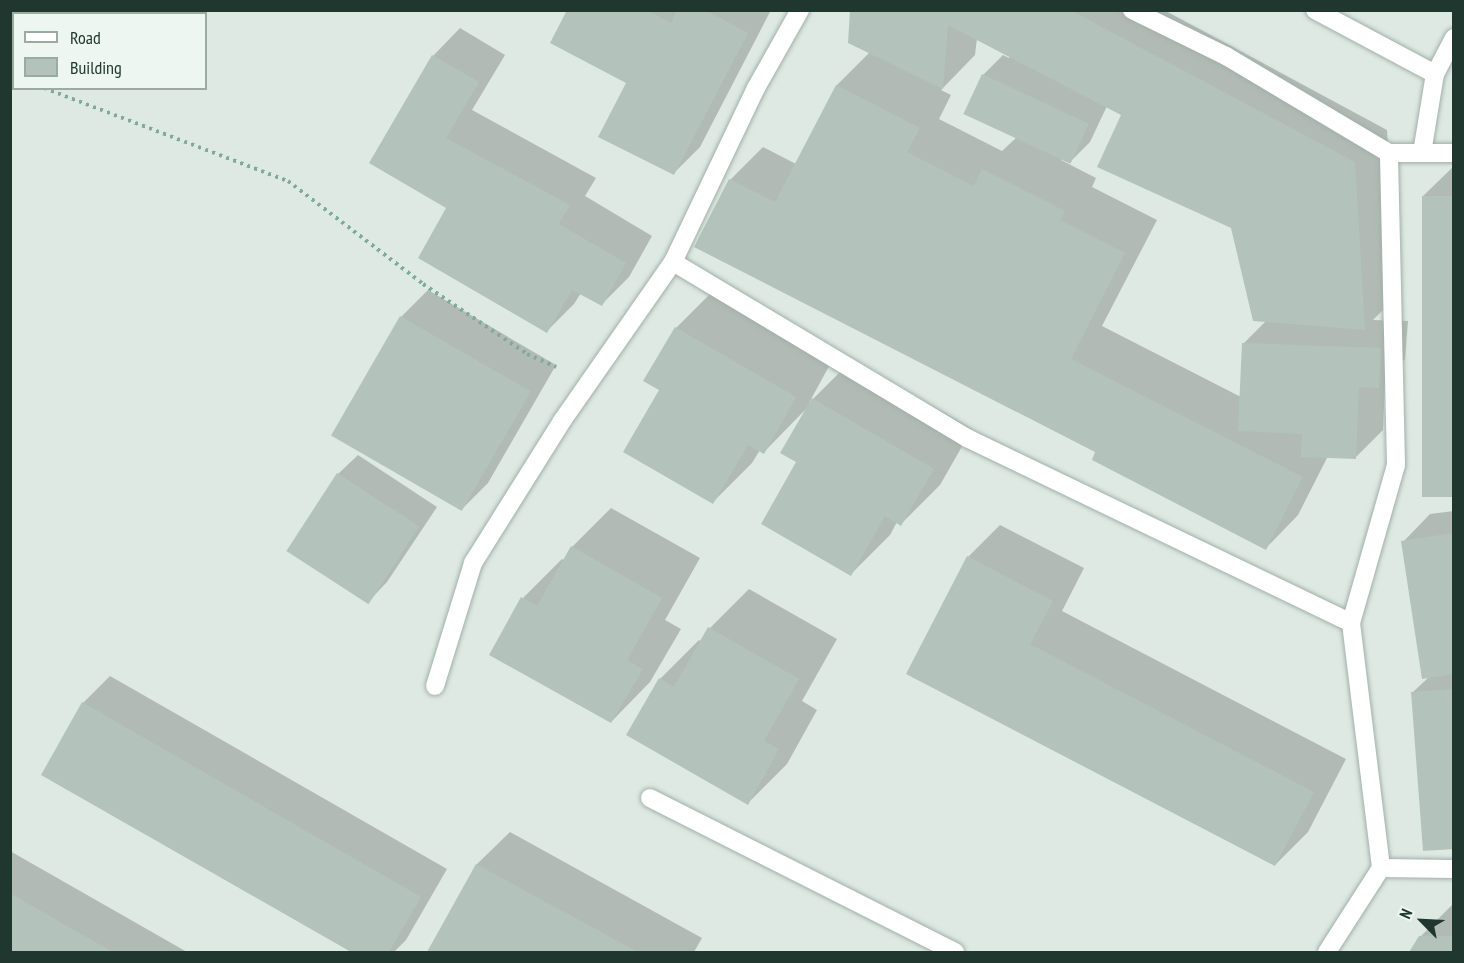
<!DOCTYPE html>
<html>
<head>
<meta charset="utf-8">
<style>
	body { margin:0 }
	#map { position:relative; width:1464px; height:963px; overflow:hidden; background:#dee9e3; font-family:"PT Sans Narrow",sans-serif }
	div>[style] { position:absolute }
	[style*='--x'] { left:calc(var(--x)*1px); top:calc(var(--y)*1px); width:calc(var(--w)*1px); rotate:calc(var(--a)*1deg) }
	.shadow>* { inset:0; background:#0003 }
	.building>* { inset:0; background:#b3c3bc; transform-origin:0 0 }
	.path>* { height:4px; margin-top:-2px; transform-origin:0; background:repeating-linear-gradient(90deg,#80ab9c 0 3px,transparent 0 7.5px) }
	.roads { filter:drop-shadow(0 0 2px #a1b0aa) drop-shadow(0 0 2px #a1b0aa) }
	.minor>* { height:18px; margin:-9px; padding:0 9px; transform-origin:9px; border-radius:9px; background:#fff }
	span { translate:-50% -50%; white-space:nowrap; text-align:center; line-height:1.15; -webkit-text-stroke:6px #eef6f1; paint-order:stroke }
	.frame { position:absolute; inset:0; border:12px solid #203730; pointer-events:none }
	.legend { position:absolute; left:12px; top:12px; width:195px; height:78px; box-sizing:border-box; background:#eef6f1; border:2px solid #9caaa4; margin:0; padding:8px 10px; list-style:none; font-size:18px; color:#203730 }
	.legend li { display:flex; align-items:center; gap:12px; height:30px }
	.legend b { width:30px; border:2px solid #9caaa4 }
	.north { position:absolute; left:1392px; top:891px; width:60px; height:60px; -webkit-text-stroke:4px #eef6f1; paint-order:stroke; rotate:294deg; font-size:16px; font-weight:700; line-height:24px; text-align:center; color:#203730 }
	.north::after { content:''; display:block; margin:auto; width:21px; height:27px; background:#203730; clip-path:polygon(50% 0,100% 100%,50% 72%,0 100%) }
</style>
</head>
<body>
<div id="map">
	<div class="shadow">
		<i style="clip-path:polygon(568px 10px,771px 10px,700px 147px,673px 174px,628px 82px)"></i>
		<i style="clip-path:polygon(evenodd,851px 10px,1164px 10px,1387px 130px,1397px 296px,1373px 320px,1408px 321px,1405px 359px,1385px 380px,1383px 430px,1356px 457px,1328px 456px,1298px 515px,1266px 548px,730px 180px,763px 147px,796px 164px,837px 85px,870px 52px,851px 10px,977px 38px,1010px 56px,1009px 58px,1003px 55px,983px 75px,1017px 137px,1002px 151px,939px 119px,951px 95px,941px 90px,975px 55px,977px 38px,851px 10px,1107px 106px,1123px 115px,1232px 227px,1266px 321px,1243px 344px,1241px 397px,1102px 326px,1157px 220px,1092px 187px,1096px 178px,1061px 160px,1062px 158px,1070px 162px,1090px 142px,1107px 106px)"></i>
		<i style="clip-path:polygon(460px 28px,505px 55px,472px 110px,596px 178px,585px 196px,652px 236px,629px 277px,602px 304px,581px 293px,574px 304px,547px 331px,448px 207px,371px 163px,433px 56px)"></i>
		<i style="clip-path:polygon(1454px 166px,1454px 496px,1423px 196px)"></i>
		<i style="clip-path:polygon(716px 288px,834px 357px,809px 403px,852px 360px,972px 429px,940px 485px,901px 524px,897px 522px,890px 535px,851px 574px,798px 462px,806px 409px,764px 452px,760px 450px,752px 463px,713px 502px,661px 390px,645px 380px,676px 328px)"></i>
		<i style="clip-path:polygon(428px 290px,556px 365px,488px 483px,461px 510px,401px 317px)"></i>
		<i style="clip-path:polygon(358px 455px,437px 507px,387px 582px,368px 602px,338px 474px)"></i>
		<i style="clip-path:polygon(611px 508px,700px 558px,665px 620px,681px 629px,650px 682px,611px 722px,523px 598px,562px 559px,565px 561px,572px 547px)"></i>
		<i style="clip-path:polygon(1454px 511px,1454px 847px,1413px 692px,1429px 677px,1403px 542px,1430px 514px)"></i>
		<i style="clip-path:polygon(1000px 525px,1084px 568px,1062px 611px,1346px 759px,1308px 832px,1275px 865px,908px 674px,968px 557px)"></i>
		<i style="clip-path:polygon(749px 589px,837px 639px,802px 701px,817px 710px,787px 764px,748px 803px,660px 679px,699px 640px,702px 642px,710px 628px)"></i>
		<i style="clip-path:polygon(110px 676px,447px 869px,406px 940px,394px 952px,354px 952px,43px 774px,83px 703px)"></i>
		<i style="clip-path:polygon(510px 832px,702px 938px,694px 952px,429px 952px,477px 864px)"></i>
		<i style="clip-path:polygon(10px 851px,187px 952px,10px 952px)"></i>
		<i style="clip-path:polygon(1454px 903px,1454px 952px,1411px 952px,1420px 937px)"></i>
	</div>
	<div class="building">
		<i style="clip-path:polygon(567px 10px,647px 10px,671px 23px,677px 10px,705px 10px,748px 33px,674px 175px,598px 137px,626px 83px,550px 43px)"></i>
		<i style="clip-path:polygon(850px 10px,1070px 10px,1355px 162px,1365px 330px,1253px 321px,1231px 228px,1097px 167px,1121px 115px,948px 25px,943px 89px,848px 43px)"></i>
		<i style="clip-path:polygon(432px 55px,479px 82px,446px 138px,570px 205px,559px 224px,626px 263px,602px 306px,572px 290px,547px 333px,418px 258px,446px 208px,369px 163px)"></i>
		<i style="left:982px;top:74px;width:118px;height:44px;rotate:25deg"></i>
		<i style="clip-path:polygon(836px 85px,920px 128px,907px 152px,974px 186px,982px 169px,1065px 211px,1060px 220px,1125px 253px,1071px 359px,1303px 477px,1266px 550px,1092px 460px,1095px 452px,694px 247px,729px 179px,775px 202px)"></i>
		<i style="left:1422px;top:196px;width:32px;height:301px"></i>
		<i style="left:400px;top:316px;width:151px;height:138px;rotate:30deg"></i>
		<i style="clip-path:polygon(675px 327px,796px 397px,764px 454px,748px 445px,713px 504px,623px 452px,659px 390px,643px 381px)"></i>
		<i style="clip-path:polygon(1242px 343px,1381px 348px,1379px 388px,1359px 387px,1356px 459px,1301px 457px,1302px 434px,1238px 431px)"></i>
		<i style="clip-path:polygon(812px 398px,934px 469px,901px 526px,885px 516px,851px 576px,761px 524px,796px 462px,780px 453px)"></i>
		<i style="left:337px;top:473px;width:98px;height:93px;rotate:33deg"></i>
		<i style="clip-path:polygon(1454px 533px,1454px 674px,1422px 679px,1401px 541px)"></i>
		<i style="clip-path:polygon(571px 546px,662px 598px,627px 660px,643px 669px,611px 723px,489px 655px,521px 597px,537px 606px)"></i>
		<i style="clip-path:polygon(967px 556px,1053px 601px,1030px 644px,1314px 792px,1275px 866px,906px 674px)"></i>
		<i style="clip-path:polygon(708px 627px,799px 679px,764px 741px,779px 749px,748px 805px,626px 735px,659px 678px,674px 687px)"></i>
		<i style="clip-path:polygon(1454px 689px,1454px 849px,1423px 851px,1411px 692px)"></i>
		<i style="clip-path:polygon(82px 702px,421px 897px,389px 952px,351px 952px,41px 775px)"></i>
		<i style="clip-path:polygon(476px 864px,638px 952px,427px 952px)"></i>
		<i style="clip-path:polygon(10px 893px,67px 926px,113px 952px,10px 952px)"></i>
		<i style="clip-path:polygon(1419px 936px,1454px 936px,1454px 952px,1409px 952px)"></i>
	</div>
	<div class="path">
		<i style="--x:10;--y:76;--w:4;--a:14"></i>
		<i style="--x:44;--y:88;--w:261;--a:20.9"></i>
		<i style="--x:288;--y:181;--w:170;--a:37.3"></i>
		<i style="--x:423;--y:284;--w:125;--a:33.9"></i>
		<i style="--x:527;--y:354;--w:32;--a:24"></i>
	</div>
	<div class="roads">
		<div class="minor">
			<i style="--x:1132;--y:10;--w:105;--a:26.1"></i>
			<i style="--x:1226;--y:56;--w:190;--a:30.8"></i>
			<i style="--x:1389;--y:153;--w:65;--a:0"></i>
			<i style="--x:1315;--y:10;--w:136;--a:28.1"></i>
			<i style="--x:1422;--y:153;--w:80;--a:-80.7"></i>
			<i style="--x:1435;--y:74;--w:41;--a:-62.2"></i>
			<i style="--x:673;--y:262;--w:343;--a:30.9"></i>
			<i style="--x:967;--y:438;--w:426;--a:25.7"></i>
			<i style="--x:1351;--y:623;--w:247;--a:83"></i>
			<i style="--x:1351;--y:623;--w:164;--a:-74.1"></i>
			<i style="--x:1396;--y:465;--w:312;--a:-91.3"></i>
			<i style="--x:435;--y:686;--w:129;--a:-72.8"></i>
			<i style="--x:473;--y:563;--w:168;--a:-57.9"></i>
			<i style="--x:562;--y:421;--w:194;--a:-55.1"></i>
			<i style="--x:673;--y:262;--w:193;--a:-64.5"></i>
			<i style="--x:756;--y:88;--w:90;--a:-60.6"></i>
			<i style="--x:650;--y:798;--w:342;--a:26.8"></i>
			<i style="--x:1327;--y:952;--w:100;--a:-57.3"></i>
			<i style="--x:1381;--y:868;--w:73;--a:0.8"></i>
		</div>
	</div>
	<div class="frame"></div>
	<ul class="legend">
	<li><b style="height:8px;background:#fff"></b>Road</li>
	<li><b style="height:16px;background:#b3c3bc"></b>Building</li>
	</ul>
	<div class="north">N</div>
</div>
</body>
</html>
